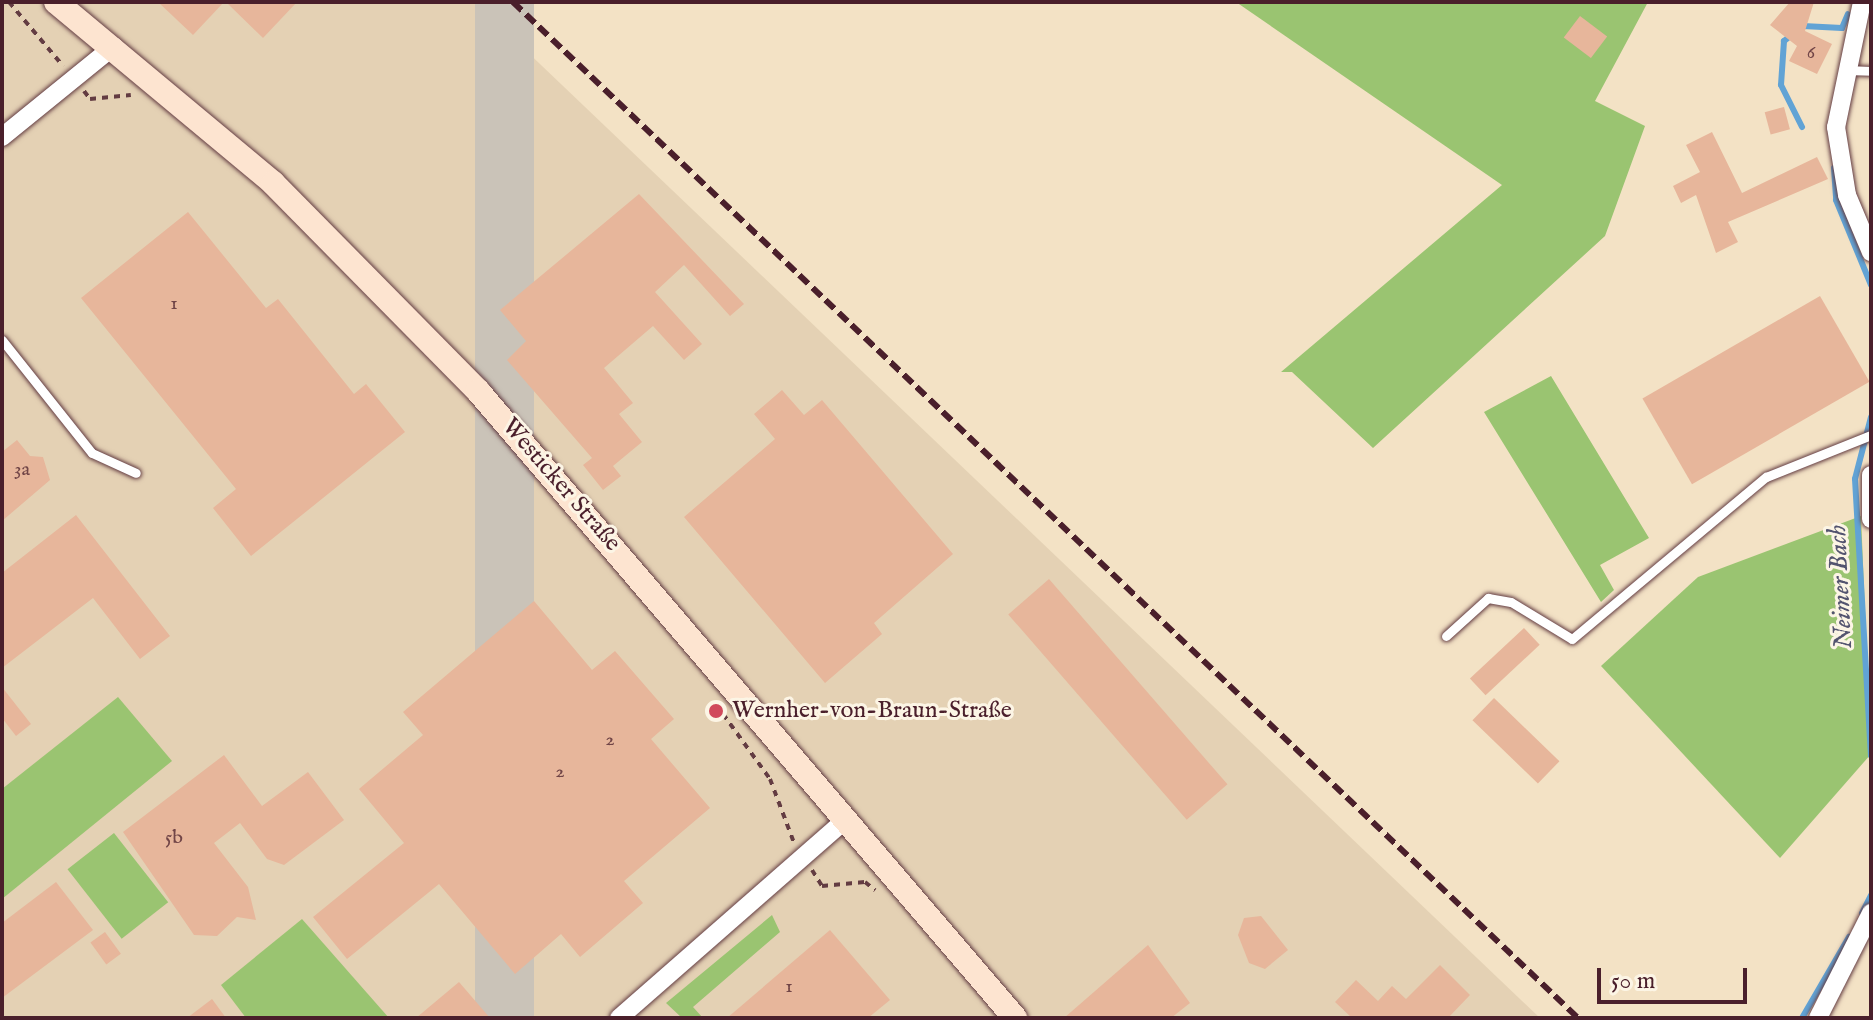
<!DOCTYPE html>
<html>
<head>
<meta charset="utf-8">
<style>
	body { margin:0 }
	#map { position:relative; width:1873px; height:1020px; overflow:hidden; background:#f3e2c5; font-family:"IM FELL English",serif }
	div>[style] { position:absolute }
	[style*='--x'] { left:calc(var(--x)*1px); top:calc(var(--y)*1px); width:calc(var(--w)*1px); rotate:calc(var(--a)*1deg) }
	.built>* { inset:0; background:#e4d1b4 }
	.industrial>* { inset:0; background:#cac3b8; transform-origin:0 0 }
	.green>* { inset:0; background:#9ac471; transform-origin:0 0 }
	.stream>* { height:6px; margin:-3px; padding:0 3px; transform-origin:3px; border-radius:3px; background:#61a3d5 }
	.building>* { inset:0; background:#e7b69b; transform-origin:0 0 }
	.path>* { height:4px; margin-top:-2px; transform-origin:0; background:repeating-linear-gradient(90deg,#633c42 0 6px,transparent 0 12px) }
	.roads { filter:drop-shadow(0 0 2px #633c42) drop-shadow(0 0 2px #633c42) }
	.lane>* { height:9px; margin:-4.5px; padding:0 4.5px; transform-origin:4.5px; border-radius:4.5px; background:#fff }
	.street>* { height:18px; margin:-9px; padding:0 9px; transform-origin:9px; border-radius:9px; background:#fff }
	.secondary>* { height:24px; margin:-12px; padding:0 12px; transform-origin:12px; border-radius:12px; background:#fde4d0 }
	.rail>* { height:6px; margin-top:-3px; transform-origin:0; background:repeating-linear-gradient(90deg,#4a1f2b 0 12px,transparent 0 18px) }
	.dots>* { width:22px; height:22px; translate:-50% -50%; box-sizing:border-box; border:4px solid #fcf5e5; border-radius:50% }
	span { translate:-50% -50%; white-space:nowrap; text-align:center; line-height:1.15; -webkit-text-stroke:6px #fcf5e5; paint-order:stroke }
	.number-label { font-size:20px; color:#714547 }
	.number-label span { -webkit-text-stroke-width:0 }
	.street-label { font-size:24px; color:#4a1f2b }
	.poi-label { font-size:24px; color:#4a1f2b }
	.left { translate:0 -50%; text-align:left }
	.water-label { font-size:26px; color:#53546f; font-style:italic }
	.frame { position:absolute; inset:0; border:4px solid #4a1f2b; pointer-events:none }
	.scale { position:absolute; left:1597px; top:968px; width:150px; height:36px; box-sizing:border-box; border:4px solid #4a1f2b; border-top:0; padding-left:10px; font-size:24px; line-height:28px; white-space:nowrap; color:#4a1f2b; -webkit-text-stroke:6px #fcf5e5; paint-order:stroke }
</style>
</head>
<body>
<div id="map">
	<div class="built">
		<i style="clip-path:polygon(2px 2px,475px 2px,1540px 1018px,2px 1018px)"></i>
	</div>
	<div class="industrial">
		<i style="left:475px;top:2px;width:59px;height:1472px"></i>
	</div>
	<div class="green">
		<i style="clip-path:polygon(1236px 2px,1648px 2px,1595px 101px,1645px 126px,1605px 236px,1373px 448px,1292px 372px,1281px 372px,1502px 185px)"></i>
		<i style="clip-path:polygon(1551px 376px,1649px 538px,1600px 565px,1614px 590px,1601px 602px,1484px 412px)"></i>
		<i style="clip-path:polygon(1861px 516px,1871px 754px,1780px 858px,1601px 666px,1698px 577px)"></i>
		<i style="clip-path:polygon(118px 697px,172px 761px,2px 899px,2px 789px)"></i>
		<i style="left:114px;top:833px;width:88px;height:59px;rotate:52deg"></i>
		<i style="clip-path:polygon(772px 915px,780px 932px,693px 1007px,703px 1018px,682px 1018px,666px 1003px)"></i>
		<i style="clip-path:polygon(302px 919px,389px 1018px,246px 1018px,221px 985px)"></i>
	</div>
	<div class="stream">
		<i style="--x:1803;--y:26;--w:39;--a:3"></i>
		<i style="--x:1842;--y:28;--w:15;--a:-67"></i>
		<i style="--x:1794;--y:33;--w:13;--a:141"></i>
		<i style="--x:1784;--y:41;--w:44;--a:93.9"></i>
		<i style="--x:1781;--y:85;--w:47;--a:63.4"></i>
		<i style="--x:1834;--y:168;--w:32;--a:86"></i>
		<i style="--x:1836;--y:200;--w:92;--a:67.6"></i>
		<i style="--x:1871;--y:417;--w:64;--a:104.5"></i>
		<i style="--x:1855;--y:479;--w:277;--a:86.7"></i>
		<i style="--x:1862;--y:913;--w:20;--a:-63"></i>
		<i style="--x:1802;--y:1018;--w:94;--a:-59.9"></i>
	</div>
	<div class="building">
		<i style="clip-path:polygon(158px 2px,224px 2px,193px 35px)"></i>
		<i style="clip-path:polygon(226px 2px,297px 2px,263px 38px)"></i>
		<i style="clip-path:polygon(1790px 2px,1814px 2px,1805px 31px,1832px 44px,1817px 74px,1789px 61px,1797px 46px,1770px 25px)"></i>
		<i style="left:1580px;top:16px;width:34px;height:27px;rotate:37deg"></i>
		<i style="left:1784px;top:107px;width:23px;height:20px;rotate:75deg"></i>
		<i style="clip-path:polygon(1712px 132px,1742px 193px,1817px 157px,1828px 179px,1728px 222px,1738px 242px,1716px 253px,1696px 195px,1681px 203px,1673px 186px,1700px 172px,1686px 145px)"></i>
		<i style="clip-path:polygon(639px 194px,744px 304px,730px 316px,684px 265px,655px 292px,702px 344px,684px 360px,653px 326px,604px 368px,633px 403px,619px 414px,642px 442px,613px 466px,621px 476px,603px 490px,583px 465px,592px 458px,507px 360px,526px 341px,500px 310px)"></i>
		<i style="clip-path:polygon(188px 212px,266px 308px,278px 299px,354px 394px,366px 384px,405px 432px,251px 556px,213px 508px,236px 489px,81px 298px)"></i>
		<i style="left:1820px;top:296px;width:99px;height:205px;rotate:60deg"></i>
		<i style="clip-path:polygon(782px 390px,804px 415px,822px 400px,953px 554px,874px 623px,882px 634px,825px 683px,684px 517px,775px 439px,754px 414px)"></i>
		<i style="clip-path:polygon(17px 440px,30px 456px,43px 457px,50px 480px,2px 521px,2px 452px)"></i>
		<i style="clip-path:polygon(76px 515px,170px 636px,140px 659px,93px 598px,2px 668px,2px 573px)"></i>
		<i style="left:1049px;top:579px;width:272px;height:54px;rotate:49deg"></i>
		<i style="clip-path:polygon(534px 601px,592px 670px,615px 651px,674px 719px,651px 739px,710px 808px,624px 881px,643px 903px,580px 957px,561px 934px,515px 974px,439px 884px,347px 959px,313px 917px,404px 843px,359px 789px,423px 735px,403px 712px)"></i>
		<i style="left:1524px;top:628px;width:23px;height:74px;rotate:47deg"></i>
		<i style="clip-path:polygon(2px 687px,31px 724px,16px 736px,2px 718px)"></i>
		<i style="left:1494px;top:698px;width:91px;height:31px;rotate:44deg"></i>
		<i style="clip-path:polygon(224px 755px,262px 806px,308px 772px,344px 820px,284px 865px,267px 859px,240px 823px,214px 843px,248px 887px,256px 920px,237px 917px,217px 936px,194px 935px,123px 832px)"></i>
		<i style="clip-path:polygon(56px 882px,93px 930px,2px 998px,2px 923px)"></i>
		<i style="clip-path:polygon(1261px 916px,1288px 950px,1265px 969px,1249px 963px,1238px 935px,1244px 918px)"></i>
		<i style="clip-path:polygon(830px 930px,890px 1000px,868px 1018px,727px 1018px)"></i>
		<i style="left:105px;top:932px;width:27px;height:18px;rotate:54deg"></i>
		<i style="clip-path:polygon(1148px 945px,1190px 1003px,1171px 1018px,1064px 1018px)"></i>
		<i style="clip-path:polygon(1440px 965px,1470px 995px,1448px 1018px,1352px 1018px,1335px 1002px,1356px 980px,1378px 1001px,1392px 986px,1406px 999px)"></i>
		<i style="clip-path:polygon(459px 982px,490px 1018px,416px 1018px)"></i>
		<i style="clip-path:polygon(212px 999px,226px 1018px,187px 1018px)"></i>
	</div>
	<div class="path">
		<i style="--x:9;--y:2;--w:84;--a:49.8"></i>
		<i style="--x:84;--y:91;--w:10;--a:53"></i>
		<i style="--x:90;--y:99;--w:41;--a:-5.6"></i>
		<i style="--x:723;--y:714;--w:80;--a:54.1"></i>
		<i style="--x:770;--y:779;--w:68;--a:69.4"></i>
		<i style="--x:812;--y:870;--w:19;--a:58"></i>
		<i style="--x:822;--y:886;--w:43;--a:-5.3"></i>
		<i style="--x:865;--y:882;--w:13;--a:39"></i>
	</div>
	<div class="roads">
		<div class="lane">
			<i style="--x:1846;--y:70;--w:25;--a:2"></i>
			<i style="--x:2;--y:340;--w:144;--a:51.5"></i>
			<i style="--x:92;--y:453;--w:48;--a:24.4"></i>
			<i style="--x:1446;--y:636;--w:57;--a:-42.1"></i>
			<i style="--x:1488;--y:598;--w:23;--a:10"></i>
			<i style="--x:1511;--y:602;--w:71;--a:31.2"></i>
			<i style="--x:1572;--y:639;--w:253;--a:-39.9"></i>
			<i style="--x:1766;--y:477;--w:113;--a:-21.8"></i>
		</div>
		<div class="street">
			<i style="--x:1862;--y:2;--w:128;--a:101.7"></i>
			<i style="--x:1836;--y:127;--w:69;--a:80.8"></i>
			<i style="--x:1847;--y:195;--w:62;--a:67.2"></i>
			<i style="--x:2;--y:137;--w:144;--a:-39.1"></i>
			<i style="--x:1871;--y:475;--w:44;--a:90"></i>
			<i style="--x:619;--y:1018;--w:298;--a:-41.2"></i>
			<i style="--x:1818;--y:1018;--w:118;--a:-63.2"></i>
		</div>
		<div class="secondary">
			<i style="--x:56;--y:2;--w:283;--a:39.8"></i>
			<i style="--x:273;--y:183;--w:292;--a:45.4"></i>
			<i style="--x:478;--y:391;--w:826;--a:49.42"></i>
		</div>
	</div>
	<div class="rail">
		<i style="--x:513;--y:2;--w:1472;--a:43.65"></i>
	</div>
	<div class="dots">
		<i style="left:716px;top:711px;background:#d1495b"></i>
	</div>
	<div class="number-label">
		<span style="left:1811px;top:52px">6</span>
		<span style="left:174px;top:303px">1</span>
		<span style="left:22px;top:469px">3a</span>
		<span style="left:610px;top:739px">2</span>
		<span style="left:560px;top:771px">2</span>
		<span style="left:174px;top:837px">5b</span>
		<span style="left:789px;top:986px">1</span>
	</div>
	<div class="street-label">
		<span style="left:561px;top:485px;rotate:49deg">Westicker Straße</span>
	</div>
	<div class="poi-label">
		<span class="left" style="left:732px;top:711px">Wernher-von-Braun-Straße</span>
	</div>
	<div class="water-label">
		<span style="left:1841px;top:587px;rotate:-93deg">Neimer Bach</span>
	</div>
	<div class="frame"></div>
	<div class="scale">50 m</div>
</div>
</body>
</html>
